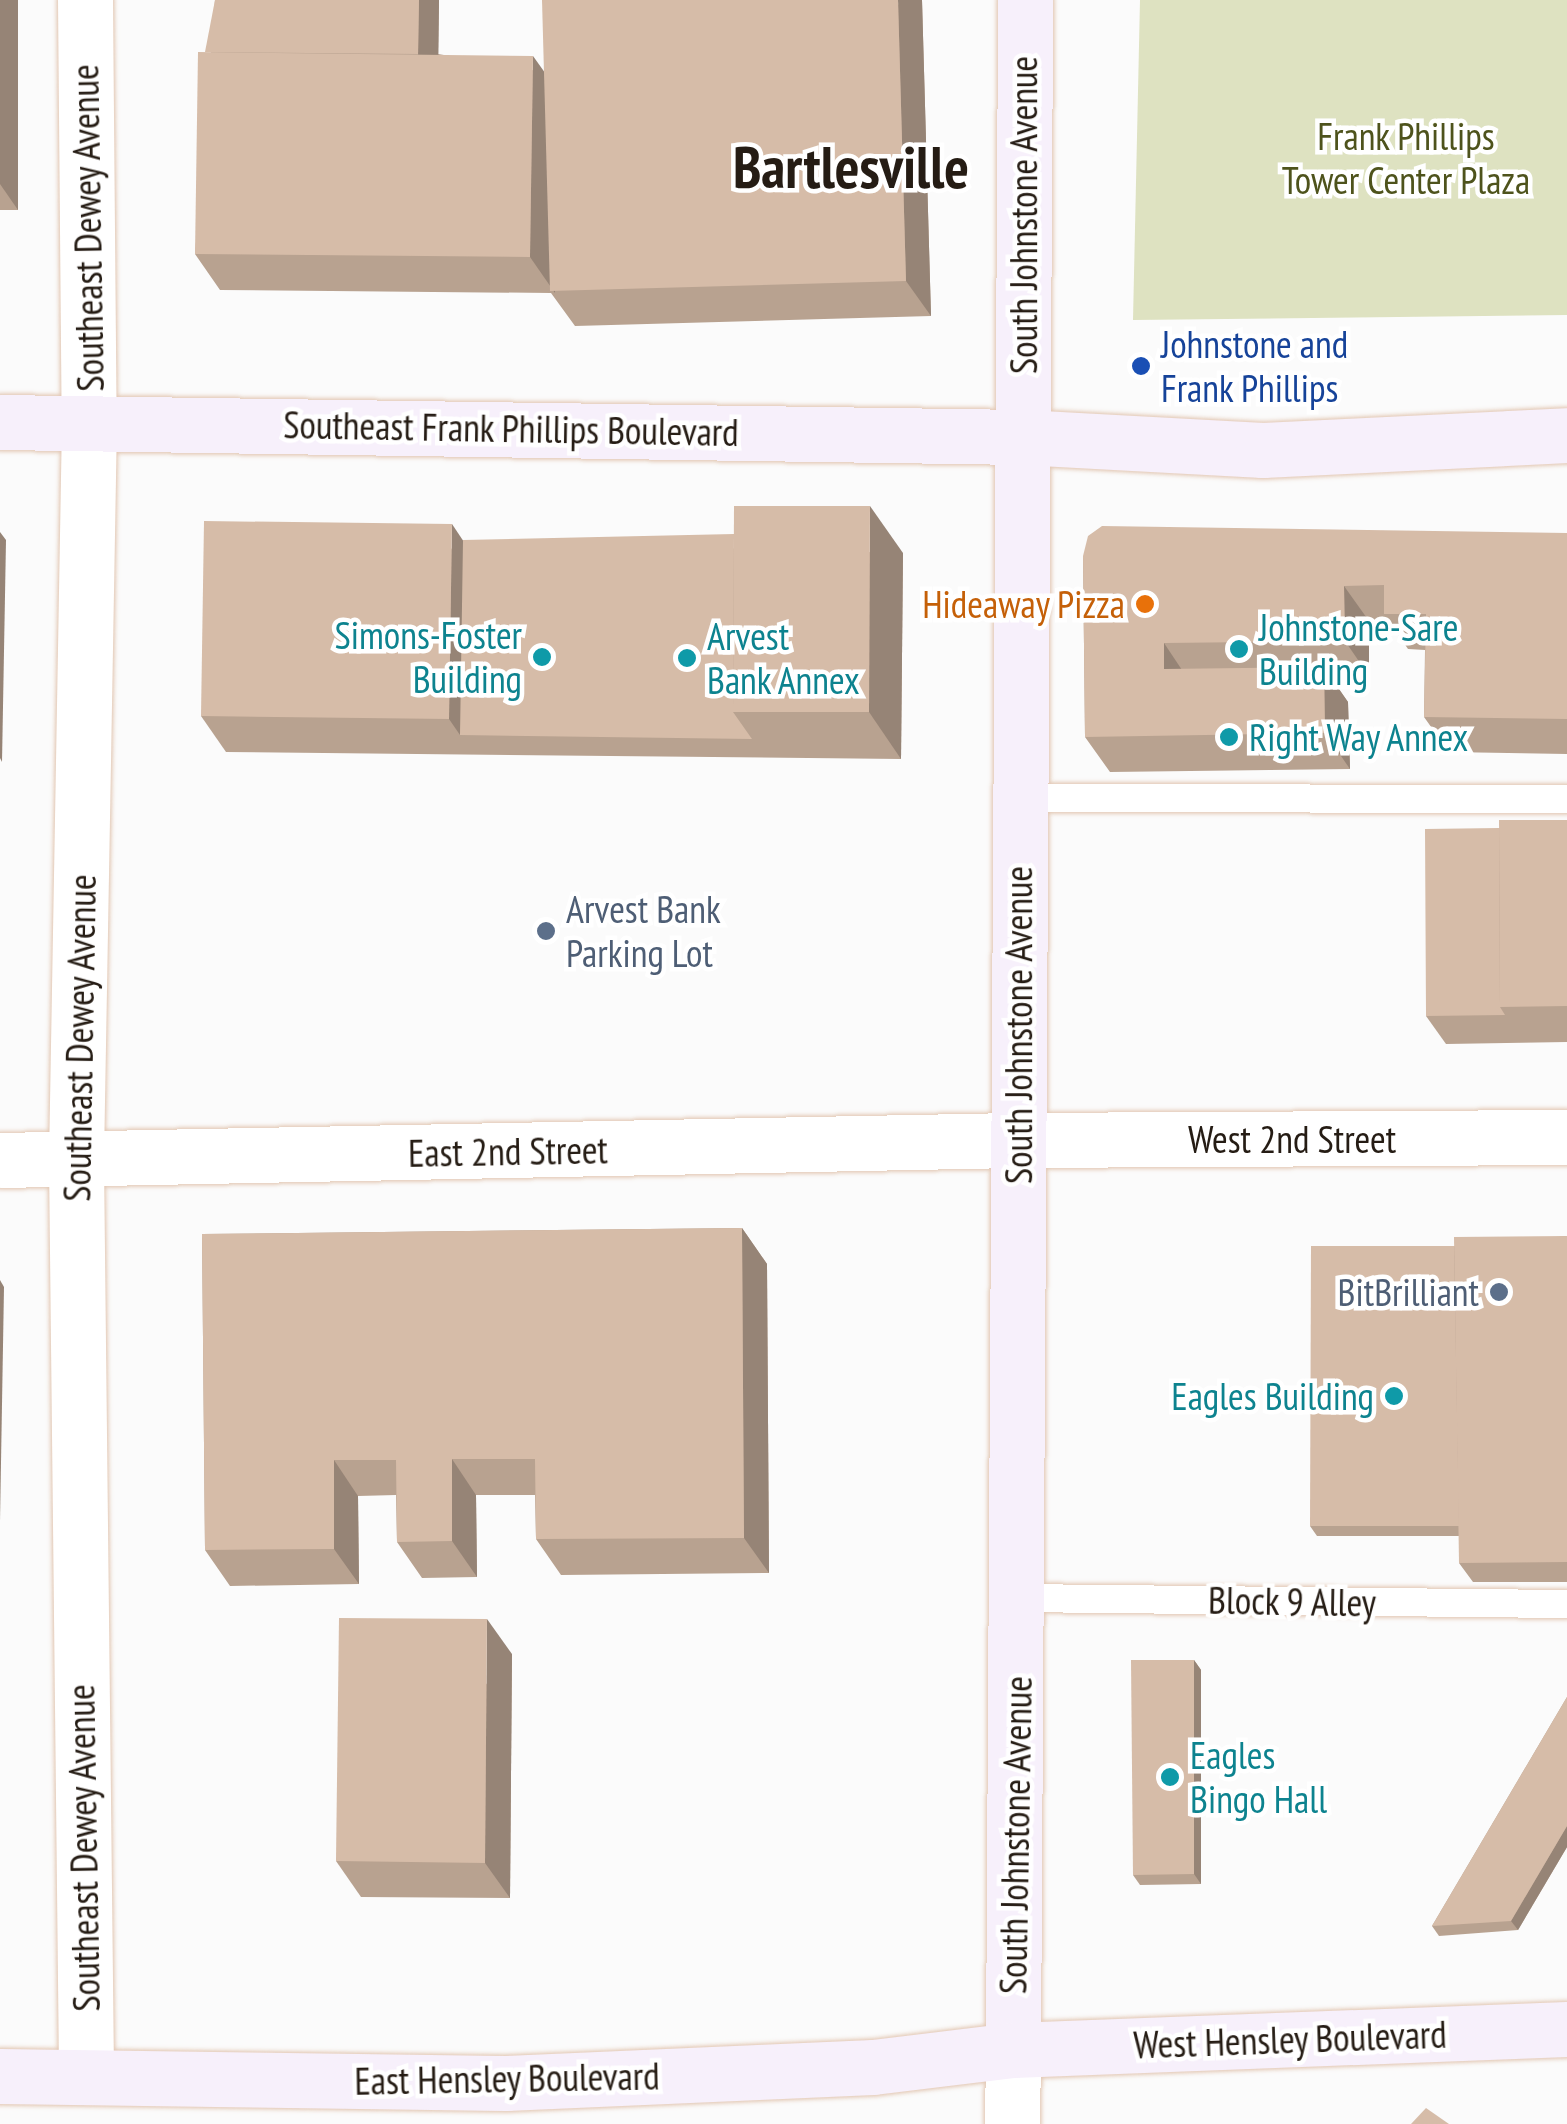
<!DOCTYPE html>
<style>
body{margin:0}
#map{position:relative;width:1567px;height:2124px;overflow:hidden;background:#fbfbfb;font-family:"PT Sans Narrow",sans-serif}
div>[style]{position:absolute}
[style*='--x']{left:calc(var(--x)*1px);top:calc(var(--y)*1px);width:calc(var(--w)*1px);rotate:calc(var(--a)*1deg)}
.green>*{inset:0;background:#dee2c1}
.roads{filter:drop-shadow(0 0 2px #e2c7b3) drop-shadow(0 0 2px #e2c7b3)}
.lane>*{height:28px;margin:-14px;padding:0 14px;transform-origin:14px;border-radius:14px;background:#fff}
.street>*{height:55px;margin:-27.5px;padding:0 27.5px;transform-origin:27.5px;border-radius:27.5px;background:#fff}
.secondary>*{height:55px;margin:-27.5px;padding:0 27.5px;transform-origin:27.5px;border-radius:27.5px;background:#f7f0fb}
.wall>*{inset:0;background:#b8a290}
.shaded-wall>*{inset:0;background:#968476}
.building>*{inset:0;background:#d6bca8}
.dots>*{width:28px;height:28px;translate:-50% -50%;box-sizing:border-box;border:5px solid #fff;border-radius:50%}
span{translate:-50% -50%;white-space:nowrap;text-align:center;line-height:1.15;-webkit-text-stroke:9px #fff;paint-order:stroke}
.park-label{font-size:38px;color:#4e531c}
.street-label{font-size:38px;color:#251c14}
.transit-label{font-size:38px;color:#164399}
.left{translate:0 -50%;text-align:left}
.food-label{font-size:38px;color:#c56008}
.right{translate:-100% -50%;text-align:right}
.culture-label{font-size:38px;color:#0d838f}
.service-label{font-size:38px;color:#4e5e75}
.town-label{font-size:58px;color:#251c14;font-weight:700}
</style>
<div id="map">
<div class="green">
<div style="clip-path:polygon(1140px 0,1567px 0,1567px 315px,1133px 320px)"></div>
</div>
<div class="roads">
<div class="lane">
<div style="--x:1019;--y:798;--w:548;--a:0.1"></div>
<div style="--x:1017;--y:1598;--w:550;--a:0.63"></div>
</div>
<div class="street">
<div style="--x:85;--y:0;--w:421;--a:89.5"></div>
<div style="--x:89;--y:421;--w:740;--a:91.01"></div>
<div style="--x:76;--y:1161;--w:916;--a:89.37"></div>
<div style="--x:0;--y:1160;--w:1017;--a:-1.13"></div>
<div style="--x:1017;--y:1140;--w:550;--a:-0.31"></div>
<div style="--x:1012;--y:2124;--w:74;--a:-89.2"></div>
</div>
<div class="secondary">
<div style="--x:0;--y:422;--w:1022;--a:0.84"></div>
<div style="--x:1022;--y:437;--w:241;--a:3.1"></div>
<div style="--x:1263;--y:450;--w:304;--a:-2.8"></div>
<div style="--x:1013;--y:2050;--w:2050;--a:-89.66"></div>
<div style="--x:0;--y:2076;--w:506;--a:0.79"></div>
<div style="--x:506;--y:2083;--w:367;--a:-2.5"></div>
<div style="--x:873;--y:2067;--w:141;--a:-6.9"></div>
<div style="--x:1013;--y:2050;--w:554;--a:-2.17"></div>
</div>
</div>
<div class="wall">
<div style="clip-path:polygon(0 0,18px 0,18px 210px,0 210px)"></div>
<div style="clip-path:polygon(215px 0,439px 0,438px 54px,544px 72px,922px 0,931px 316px,575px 326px,551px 293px,220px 290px,195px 254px)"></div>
<div style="clip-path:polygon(1567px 533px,1567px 754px,1449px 752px,1424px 717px,1425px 650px,1408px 649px,1389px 621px,1369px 621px,1369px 676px,1330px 677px,1348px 702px,1350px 769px,1110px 772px,1085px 737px,1083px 556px)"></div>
<div style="clip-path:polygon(463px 541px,903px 553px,901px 759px,226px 752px,201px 716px)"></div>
<div style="clip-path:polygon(1567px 820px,1567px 1042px,1446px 1044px,1426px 1016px,1499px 828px)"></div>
<div style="clip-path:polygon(742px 1228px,767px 1264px,769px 1573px,561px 1575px,536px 1539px,535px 1495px,476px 1495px,477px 1577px,422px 1578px,397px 1542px,396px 1495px,358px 1496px,359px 1584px,230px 1586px,205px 1550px,202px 1234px)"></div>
<div style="clip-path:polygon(1567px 1236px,1567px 1582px,1473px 1582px,1459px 1563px,1459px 1536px,1317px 1536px,1310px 1526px,1454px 1246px)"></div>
<div style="clip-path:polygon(512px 1654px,510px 1898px,361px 1897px,336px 1861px)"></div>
<div style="clip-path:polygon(1194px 1660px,1201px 1670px,1201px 1884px,1140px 1885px,1133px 1875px)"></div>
<div style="clip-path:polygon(1567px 1697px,1567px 1847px,1518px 1930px,1439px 1936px,1432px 1926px)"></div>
</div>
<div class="shaded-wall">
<div style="clip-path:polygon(0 0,18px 0,18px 210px,0 184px)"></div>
<div style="clip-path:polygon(419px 0,439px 0,438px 90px,418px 62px)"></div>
<div style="clip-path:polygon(898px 0,922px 0,931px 316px,906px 281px)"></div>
<div style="clip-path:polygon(533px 56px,558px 91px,555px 293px,530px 257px)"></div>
<div style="clip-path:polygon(870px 506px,903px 553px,901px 759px,869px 712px)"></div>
<div style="clip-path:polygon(452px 524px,476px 560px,460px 735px,449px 719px)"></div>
<div style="clip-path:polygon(0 532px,6px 540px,2px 762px,0 758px)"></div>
<div style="clip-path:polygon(1344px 586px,1369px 621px,1369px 676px,1345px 641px)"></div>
<div style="clip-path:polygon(1164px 643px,1188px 679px,1164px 669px)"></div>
<div style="clip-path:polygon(1324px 667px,1348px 702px,1350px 769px,1325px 733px)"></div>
<div style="clip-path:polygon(742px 1228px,767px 1264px,769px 1573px,744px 1538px)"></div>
<div style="clip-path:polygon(0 1280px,4px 1287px,0 1521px)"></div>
<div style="clip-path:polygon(452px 1459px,476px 1495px,477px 1577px,452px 1541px)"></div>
<div style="clip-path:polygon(334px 1460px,358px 1496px,359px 1584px,334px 1549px)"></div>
<div style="clip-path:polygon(487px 1619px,512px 1654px,510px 1898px,485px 1863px)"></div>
<div style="clip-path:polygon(1194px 1660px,1201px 1670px,1201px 1884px,1194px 1874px)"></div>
<div style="clip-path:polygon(1567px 1826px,1567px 1847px,1518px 1930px,1511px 1921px)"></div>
</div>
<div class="building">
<div style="clip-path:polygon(215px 0,419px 0,418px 54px,205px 52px)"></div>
<div style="clip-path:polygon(542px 0,898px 0,906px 281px,550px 291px)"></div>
<div style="clip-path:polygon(198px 52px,533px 56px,530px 257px,195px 254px)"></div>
<div style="clip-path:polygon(734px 506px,870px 506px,869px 712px,733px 712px)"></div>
<div style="clip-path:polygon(204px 521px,452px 524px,449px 719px,201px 716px)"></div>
<div style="clip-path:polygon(1102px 526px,1567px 533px,1567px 719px,1424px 717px,1426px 614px,1384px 614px,1384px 585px,1344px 586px,1345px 641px,1164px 643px,1164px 669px,1324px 667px,1325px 733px,1085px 737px,1083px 556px,1088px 536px)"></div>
<div style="clip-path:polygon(734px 534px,733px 712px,752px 739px,460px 735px,463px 540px)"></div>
<div style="clip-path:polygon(1499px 820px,1567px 820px,1567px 1006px,1500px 1007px)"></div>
<div style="clip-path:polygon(1499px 828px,1500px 1007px,1505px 1015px,1426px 1016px,1425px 829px)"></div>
<div style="clip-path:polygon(742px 1228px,744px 1538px,536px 1539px,535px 1459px,452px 1459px,452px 1541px,397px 1542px,396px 1460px,334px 1460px,334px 1549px,205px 1550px,202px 1234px)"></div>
<div style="clip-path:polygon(1567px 1236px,1567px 1562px,1459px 1563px,1454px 1237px)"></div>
<div style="clip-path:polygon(1311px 1246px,1454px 1246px,1459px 1526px,1310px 1526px)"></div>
<div style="clip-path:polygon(339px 1618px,487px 1619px,485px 1863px,336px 1861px)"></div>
<div style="clip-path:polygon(1131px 1660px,1194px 1660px,1194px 1874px,1133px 1875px)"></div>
<div style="clip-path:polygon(1567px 1697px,1567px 1826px,1511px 1921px,1432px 1926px)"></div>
<div style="clip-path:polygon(1426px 2108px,1449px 2124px,1411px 2124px)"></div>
</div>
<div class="dots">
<div style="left:1141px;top:366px;background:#1a4fb4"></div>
<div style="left:1145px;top:604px;background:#e8710a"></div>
<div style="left:1239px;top:649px;background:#0f9aa8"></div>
<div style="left:542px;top:657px;background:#0f9aa8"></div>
<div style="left:687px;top:658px;background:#0f9aa8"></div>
<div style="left:1229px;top:737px;background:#0f9aa8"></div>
<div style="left:546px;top:931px;background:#5c6f8a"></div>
<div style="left:1499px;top:1292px;background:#5c6f8a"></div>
<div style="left:1394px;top:1396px;background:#0f9aa8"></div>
<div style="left:1170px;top:1777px;background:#0f9aa8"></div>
</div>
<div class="park-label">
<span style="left:1406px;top:158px">Frank Phillips<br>Tower Center Plaza</span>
</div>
<div class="street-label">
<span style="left:1023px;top:215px;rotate:-90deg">South Johnstone Avenue</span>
<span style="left:87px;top:228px;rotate:-91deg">Southeast Dewey Avenue</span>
<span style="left:511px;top:428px;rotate:1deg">Southeast Frank Phillips Boulevard</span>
<span style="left:1018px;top:1025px;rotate:-90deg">South Johnstone Avenue</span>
<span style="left:79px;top:1038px;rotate:-89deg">Southeast Dewey Avenue</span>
<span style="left:1292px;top:1139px">West 2nd Street</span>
<span style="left:508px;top:1151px;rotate:-1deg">East 2nd Street</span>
<span style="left:1292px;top:1601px;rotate:1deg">Block 9 Alley</span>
<span style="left:1015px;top:1835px;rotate:-89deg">South Johnstone Avenue</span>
<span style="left:83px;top:1848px;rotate:-91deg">Southeast Dewey Avenue</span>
<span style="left:1290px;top:2039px;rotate:-2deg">West Hensley Boulevard</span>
<span style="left:507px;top:2078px;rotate:-1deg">East Hensley Boulevard</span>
</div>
<div class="transit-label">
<span class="left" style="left:1161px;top:366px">Johnstone and<br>Frank Phillips</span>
</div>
<div class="food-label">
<span class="right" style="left:1125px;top:604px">Hideaway Pizza</span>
</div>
<div class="culture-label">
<span class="left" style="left:1259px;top:649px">Johnstone-Sare<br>Building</span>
<span class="right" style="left:522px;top:657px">Simons-Foster<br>Building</span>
<span class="left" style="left:707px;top:658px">Arvest<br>Bank Annex</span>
<span class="left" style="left:1249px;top:737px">Right Way Annex</span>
<span class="right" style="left:1374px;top:1396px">Eagles Building</span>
<span class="left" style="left:1190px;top:1777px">Eagles<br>Bingo Hall</span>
</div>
<div class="service-label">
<span class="left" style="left:566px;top:931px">Arvest Bank<br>Parking Lot</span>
<span class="right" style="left:1479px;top:1292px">BitBrilliant</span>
</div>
<div class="town-label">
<span style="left:851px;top:167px">Bartlesville</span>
</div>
</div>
